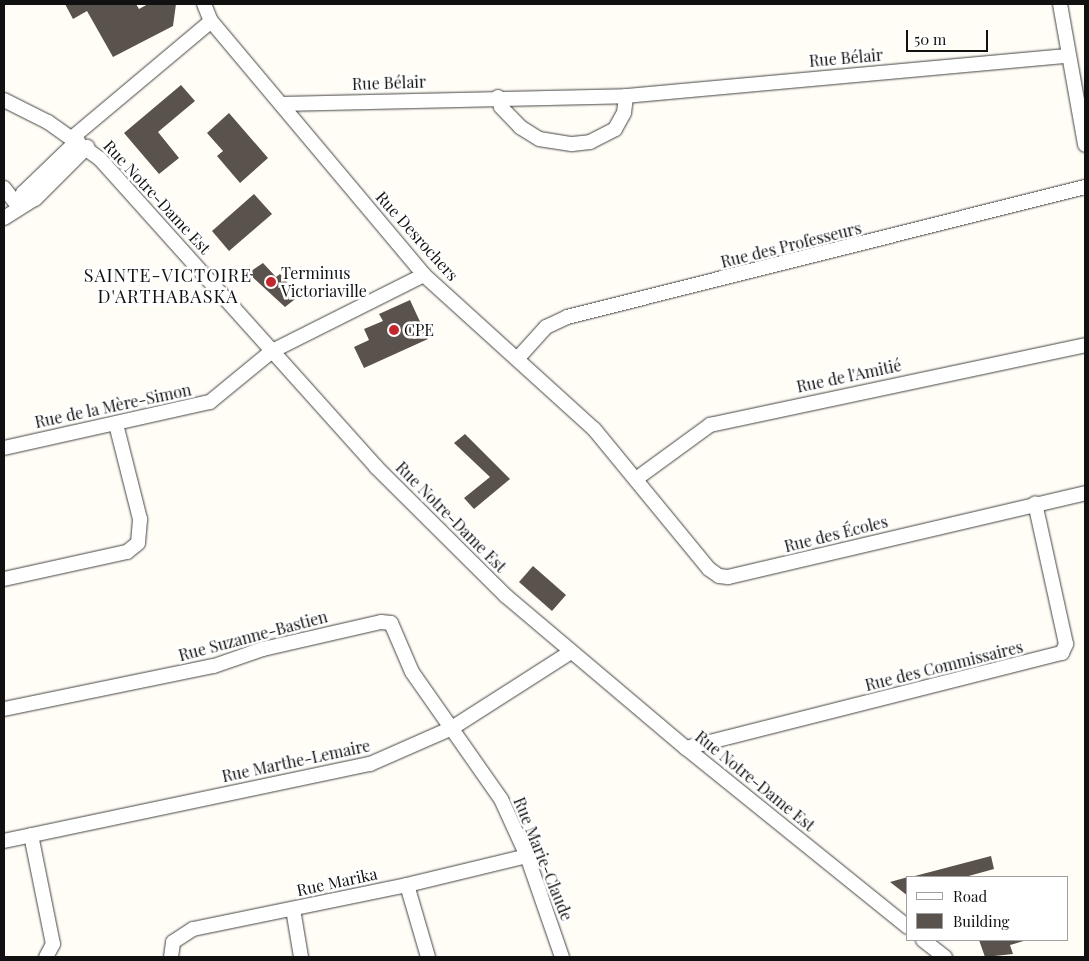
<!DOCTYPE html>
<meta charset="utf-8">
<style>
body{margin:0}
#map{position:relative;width:1089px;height:961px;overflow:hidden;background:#fffdf5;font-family:"Playfair Display",serif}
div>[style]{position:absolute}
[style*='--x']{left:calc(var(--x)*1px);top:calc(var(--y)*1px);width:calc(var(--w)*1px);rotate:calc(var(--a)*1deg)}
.building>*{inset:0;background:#5a524d}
.roads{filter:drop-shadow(0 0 1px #444) drop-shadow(0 0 1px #444)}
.minor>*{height:14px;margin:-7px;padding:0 7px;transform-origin:7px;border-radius:7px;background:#fff}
.dots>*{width:14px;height:14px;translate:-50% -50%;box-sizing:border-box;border:2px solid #fff;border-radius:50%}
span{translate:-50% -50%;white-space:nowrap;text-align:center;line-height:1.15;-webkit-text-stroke:5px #fff;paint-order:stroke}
.street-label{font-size:16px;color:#111}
.poi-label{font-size:16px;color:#111}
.left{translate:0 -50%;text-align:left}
.neighbourhood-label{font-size:18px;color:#111;letter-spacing:1px}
.frame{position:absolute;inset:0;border:5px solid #111;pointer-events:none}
.legend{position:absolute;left:906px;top:876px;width:162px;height:65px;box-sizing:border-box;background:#fff;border:1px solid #a0a0a0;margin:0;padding:6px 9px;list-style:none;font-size:15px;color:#111}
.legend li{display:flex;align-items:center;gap:10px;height:25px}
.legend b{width:25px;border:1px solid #a0a0a0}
.scale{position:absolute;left:906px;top:30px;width:82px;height:22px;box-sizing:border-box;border:2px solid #111;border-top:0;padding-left:6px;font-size:15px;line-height:18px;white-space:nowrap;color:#111;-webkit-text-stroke:4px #fff;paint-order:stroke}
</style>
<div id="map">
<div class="building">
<div style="clip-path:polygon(65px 4px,136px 4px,139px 9px,148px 4px,176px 4px,173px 26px,113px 57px,87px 11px,73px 19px)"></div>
<div style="clip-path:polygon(181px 85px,195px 101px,158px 132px,179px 158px,159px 174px,124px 133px)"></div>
<div style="clip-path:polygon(229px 113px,268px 158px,240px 183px,217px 156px,223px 151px,207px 133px)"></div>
<div style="clip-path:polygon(254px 194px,272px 214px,229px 251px,212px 231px)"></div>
<div style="clip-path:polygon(263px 263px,276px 277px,280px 274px,299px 296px,285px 307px,248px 273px)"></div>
<div style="clip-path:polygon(410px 300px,428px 339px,364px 368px,354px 347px,369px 340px,364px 329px,383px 321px,379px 314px)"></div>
<div style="clip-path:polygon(465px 434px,510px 479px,474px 509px,464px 498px,490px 477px,454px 443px)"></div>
<div style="clip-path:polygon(533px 566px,566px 595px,552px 611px,519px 582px)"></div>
<div style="clip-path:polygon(991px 856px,994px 869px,965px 877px,911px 877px)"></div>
<div style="clip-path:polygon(908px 877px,908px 896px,890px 882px)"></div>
<div style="clip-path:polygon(979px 940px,1027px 940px,1010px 945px,1013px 954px,985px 957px)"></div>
</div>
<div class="roads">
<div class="minor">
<div style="--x:204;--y:4;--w:18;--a:68"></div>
<div style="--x:211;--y:21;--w:331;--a:50"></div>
<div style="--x:424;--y:275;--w:229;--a:42.2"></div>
<div style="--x:594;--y:429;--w:181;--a:50.6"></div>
<div style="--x:709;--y:569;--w:12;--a:35"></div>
<div style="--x:719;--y:576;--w:9;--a:6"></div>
<div style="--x:728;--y:577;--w:367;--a:-13.2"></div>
<div style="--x:1060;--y:4;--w:143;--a:79.9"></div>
<div style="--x:498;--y:97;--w:10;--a:73"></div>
<div style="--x:501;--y:107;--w:28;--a:46"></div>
<div style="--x:520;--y:127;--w:22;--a:32"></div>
<div style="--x:539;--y:139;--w:33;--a:9"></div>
<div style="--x:572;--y:144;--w:18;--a:-6"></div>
<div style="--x:590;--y:142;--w:28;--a:-27"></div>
<div style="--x:615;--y:129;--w:18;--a:-61"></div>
<div style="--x:624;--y:113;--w:17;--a:-83"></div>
<div style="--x:4;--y:100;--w:49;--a:26.6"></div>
<div style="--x:48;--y:122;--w:64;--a:35.4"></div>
<div style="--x:100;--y:159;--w:414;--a:48.1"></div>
<div style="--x:376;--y:467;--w:183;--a:44.8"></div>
<div style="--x:506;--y:596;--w:236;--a:40.2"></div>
<div style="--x:686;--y:748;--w:285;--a:38.9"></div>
<div style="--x:281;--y:104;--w:345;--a:-1.3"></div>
<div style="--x:626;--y:96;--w:444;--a:-5.2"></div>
<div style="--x:73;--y:137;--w:180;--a:-40"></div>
<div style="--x:4;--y:188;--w:24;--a:52"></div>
<div style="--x:19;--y:207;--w:15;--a:-74"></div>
<div style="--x:23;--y:193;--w:76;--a:-43.9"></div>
<div style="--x:4;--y:218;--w:36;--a:-32"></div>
<div style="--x:35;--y:199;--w:74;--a:-45"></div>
<div style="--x:518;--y:358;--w:42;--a:-47.9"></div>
<div style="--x:546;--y:327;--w:23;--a:-25"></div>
<div style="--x:567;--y:317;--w:534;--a:-14.09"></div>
<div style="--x:4;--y:448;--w:211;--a:-12.6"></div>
<div style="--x:210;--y:402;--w:80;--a:-39.4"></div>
<div style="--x:272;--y:351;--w:170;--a:-26.6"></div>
<div style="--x:636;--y:479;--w:92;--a:-36.1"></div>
<div style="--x:710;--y:425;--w:383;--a:-12"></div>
<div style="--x:4;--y:579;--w:126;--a:-12.4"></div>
<div style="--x:127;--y:552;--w:14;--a:-39"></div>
<div style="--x:138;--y:543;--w:24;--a:-85"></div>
<div style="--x:140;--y:519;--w:98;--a:-104.2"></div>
<div style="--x:4;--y:709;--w:214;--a:-11.6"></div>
<div style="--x:214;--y:666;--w:52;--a:-19.1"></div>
<div style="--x:263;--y:649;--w:121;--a:-12.9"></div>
<div style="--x:381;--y:622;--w:10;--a:6"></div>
<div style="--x:391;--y:623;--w:53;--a:66.8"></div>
<div style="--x:412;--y:672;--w:155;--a:55"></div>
<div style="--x:501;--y:799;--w:63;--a:65.5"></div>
<div style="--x:527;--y:856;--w:107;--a:70.9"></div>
<div style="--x:686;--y:748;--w:388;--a:-14.2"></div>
<div style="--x:1062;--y:653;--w:10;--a:-66"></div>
<div style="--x:1066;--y:644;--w:144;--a:-102.4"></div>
<div style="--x:31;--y:835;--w:111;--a:78.6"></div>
<div style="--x:53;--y:944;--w:15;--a:118"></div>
<div style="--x:4;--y:841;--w:374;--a:-11.9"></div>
<div style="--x:370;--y:764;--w:90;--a:-23.7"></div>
<div style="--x:452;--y:728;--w:141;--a:-32.6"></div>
<div style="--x:407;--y:885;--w:75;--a:73.7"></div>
<div style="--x:293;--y:909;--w:49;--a:80.5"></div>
<div style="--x:923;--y:940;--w:28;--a:38"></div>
<div style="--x:171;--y:957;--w:15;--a:-82"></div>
<div style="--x:173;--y:942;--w:24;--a:-33"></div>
<div style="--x:193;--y:929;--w:218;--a:-11.6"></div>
<div style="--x:407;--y:885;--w:123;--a:-13.6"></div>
</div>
</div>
<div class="dots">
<div style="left:271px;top:282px;background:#c4262e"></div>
<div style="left:394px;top:330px;background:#c4262e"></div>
</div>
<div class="street-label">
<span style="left:846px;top:58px;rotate:-5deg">Rue Bélair</span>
<span style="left:389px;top:83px;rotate:-2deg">Rue Bélair</span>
<span style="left:157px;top:197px;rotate:47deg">Rue Notre-Dame Est</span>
<span style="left:417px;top:236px;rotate:48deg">Rue Desrochers</span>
<span style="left:791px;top:245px;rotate:-14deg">Rue des Professeurs</span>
<span style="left:849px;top:376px;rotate:-12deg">Rue de l'Amitié</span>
<span style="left:113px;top:406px;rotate:-12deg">Rue de la Mère-Simon</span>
<span style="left:451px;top:517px;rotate:45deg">Rue Notre-Dame Est</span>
<span style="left:836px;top:534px;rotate:-14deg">Rue des Écoles</span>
<span style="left:253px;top:636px;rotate:-15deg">Rue Suzanne-Bastien</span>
<span style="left:944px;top:666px;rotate:-14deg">Rue des Commissaires</span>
<span style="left:296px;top:761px;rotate:-12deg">Rue Marthe-Lemaire</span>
<span style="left:755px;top:781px;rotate:39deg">Rue Notre-Dame Est</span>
<span style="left:543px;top:859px;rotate:68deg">Rue Marie-Claude</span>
<span style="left:337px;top:882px;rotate:-12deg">Rue Marika</span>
</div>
<div class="poi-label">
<span class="left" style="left:281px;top:282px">Terminus<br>Victoriaville</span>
<span class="left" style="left:404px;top:330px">CPE</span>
</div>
<div class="neighbourhood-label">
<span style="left:168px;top:286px">SAINTE-VICTOIRE<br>D'ARTHABASKA</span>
</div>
<div class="frame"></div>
<ul class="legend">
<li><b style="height:6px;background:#fff"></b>Road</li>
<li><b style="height:14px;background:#5a524d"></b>Building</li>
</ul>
<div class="scale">50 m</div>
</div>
